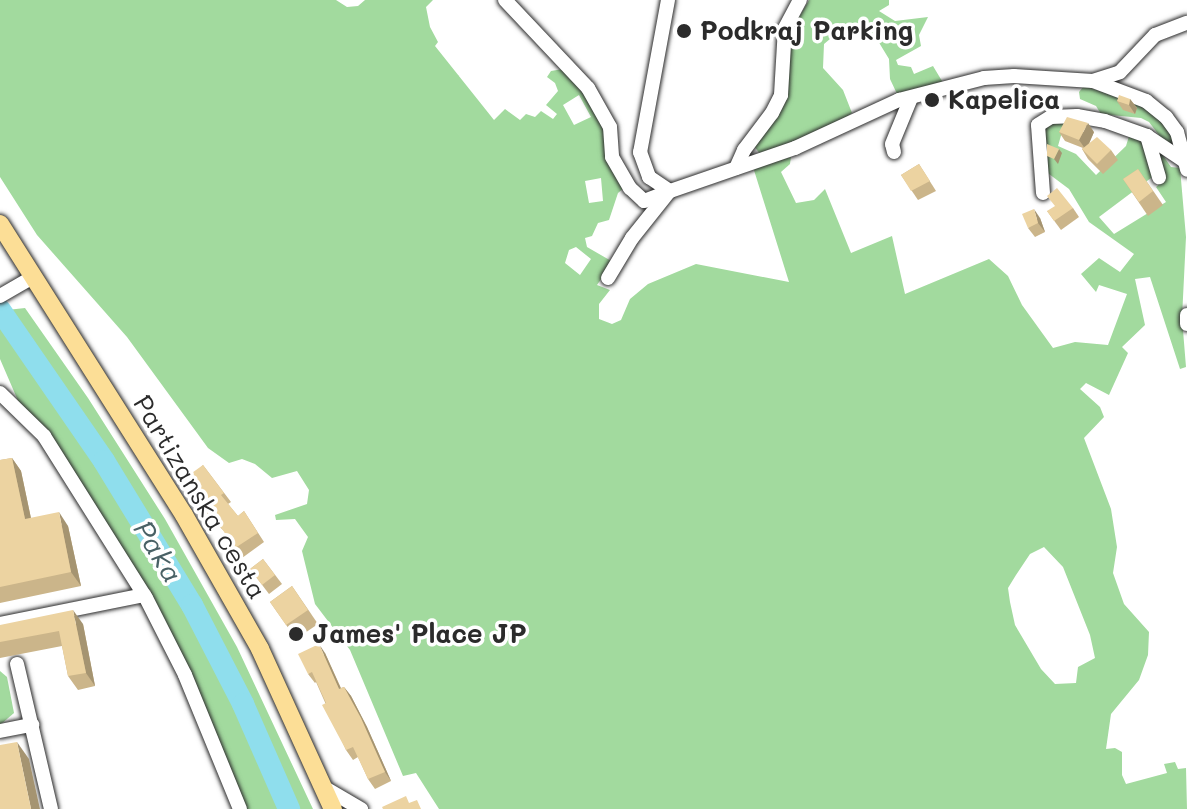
<!DOCTYPE html>
<style>
body{margin:0}
#map{position:relative;width:1187px;height:809px;overflow:hidden;background:#fff;font-family:Mali,sans-serif}
div>[style]{position:absolute}
[style*='--x']{left:calc(var(--x)*1px);top:calc(var(--y)*1px);width:calc(var(--w)*1px);rotate:calc(var(--a)*1deg)}
.green>*{inset:0;background:#a2da9e}
.river>*{height:22px;margin:-11px;padding:0 11px;transform-origin:11px;border-radius:11px;background:#8fdeed}
.roads{filter:drop-shadow(0 0 2px #2b2b2b) drop-shadow(0 0 2px #2b2b2b)}
.minor>*{height:14px;margin:-7px;padding:0 7px;transform-origin:7px;border-radius:7px;background:#fff}
.major>*{height:18px;margin:-9px;padding:0 9px;transform-origin:9px;border-radius:9px;background:#fcde96}
.wall>*{inset:0;background:#cbb58a}
.shaded-wall>*{inset:0;background:#a59471}
.building>*{inset:0;background:#ecd3a1}
.dots>*{width:22px;height:22px;translate:-50% -50%;box-sizing:border-box;border:4px solid #fff;border-radius:50%}
span{translate:-50% -50%;white-space:nowrap;text-align:center;line-height:1.15;-webkit-text-stroke:7px #fff;paint-order:stroke}
.poi-label{font-size:26px;color:#2b2b2b;font-weight:700}
.left{translate:0 -50%;text-align:left}
.street-label{font-size:26px;color:#2b2b2b}
.water-label{font-size:28px;color:#496165;font-style:italic}
</style>
<div id="map">
<div class="green">
<div style="clip-path:polygon(evenodd,0 0,336px 0,347px 7px,358px 6px,365px 0,433px 0,426px 7px,430px 27px,438px 42px,435px 46px,494px 120px,505px 109px,520px 120px,526px 114px,535px 117px,541px 111px,553px 119px,557px 114px,546px 105px,558px 91px,555px 83px,547px 77px,551px 71px,563px 69px,595px 108px,625px 187px,618px 193px,609px 220px,598px 223px,592px 236px,585px 238px,587px 247px,613px 262px,597px 285px,610px 290px,599px 304px,599px 319px,612px 324px,621px 320px,630px 299px,648px 284px,696px 264px,789px 282px,753px 167px,791px 157px,790px 164px,781px 172px,796px 203px,814px 200px,825px 189px,851px 253px,892px 236px,905px 294px,989px 259px,1008px 276px,1022px 305px,1053px 348px,1075px 342px,1108px 345px,1127px 294px,1099px 285px,1096px 292px,1081px 274px,1099px 258px,1120px 272px,1134px 254px,1089px 222px,1069px 189px,1041px 168px,1044px 128px,1066px 118px,1058px 146px,1076px 154px,1096px 175px,1126px 146px,1130px 133px,1143px 138px,1155px 175px,1099px 217px,1114px 234px,1166px 202px,1156px 187px,1162px 182px,1157px 147px,1171px 167px,1180px 168px,1186px 237px,1182px 318px,1186px 367px,1180px 369px,1150px 277px,1135px 279px,1145px 325px,1122px 347px,1128px 353px,1109px 395px,1086px 383px,1080px 389px,1100px 407px,1104px 417px,1084px 438px,1111px 509px,1117px 547px,1113px 573px,1124px 604px,1149px 632px,1148px 655px,1139px 680px,1111px 714px,1106px 749px,1115px 748px,1122px 752px,1122px 775px,1126px 784px,1167px 773px,1164px 764px,1175px 762px,1178px 769px,1186px 768px,1187px 809px,439px 809px,416px 773px,403px 776px,350px 650px,315px 604px,302px 551px,308px 537px,295px 519px,276px 520px,275px 515px,307px 504px,309px 490px,297px 471px,272px 478px,255px 464px,242px 459px,229px 463px,208px 448px,127px 337px,37px 235px,0 177px,0 0,579px 95px,591px 117px,574px 125px,563px 105px,579px 95px,0 0,601px 178px,603px 201px,589px 203px,585px 181px,601px 178px,0 0,576px 247px,591px 259px,580px 275px,565px 263px,569px 250px,576px 247px,0 0,1044px 547px,1063px 567px,1090px 635px,1095px 658px,1078px 667px,1076px 683px,1055px 684px,1041px 669px,1015px 625px,1010px 602px,1008px 588px,1016px 575px,1030px 554px,1044px 547px)"></div>
<div style="clip-path:polygon(809px 0,889px 0,889px 5px,879px 11px,895px 21px,928px 17px,919px 35px,921px 46px,896px 60px,898px 65px,911px 67px,914px 74px,933px 66px,945px 86px,898px 96px,890px 79px,889px 59px,875px 36px,854px 33px,830px 39px,824px 44px,823px 68px,843px 90px,852px 113px,823px 134px,761px 155px,753px 145px,772px 121px,786px 40px)"></div>
<div style="clip-path:polygon(1084px 86px,1148px 107px,1181px 145px,1168px 147px,1149px 122px,1141px 118px,1101px 114px,1096px 106px,1080px 99px,1079px 92px)"></div>
<div style="clip-path:polygon(25px 308px,88px 398px,165px 519px,237px 647px,313px 809px,294px 809px,233px 673px,191px 594px,52px 371px,7px 310px)"></div>
<div style="clip-path:polygon(0 316px,86px 441px,165px 567px,241px 711px,285px 809px,246px 809px,196px 687px,19px 403px,0 359px)"></div>
<div style="clip-path:polygon(0 671px,7px 677px,14px 713px,0 725px)"></div>
</div>
<div class="river">
<div style="--x:0;--y:310;--w:183;--a:55.4"></div>
<div style="--x:104;--y:461;--w:169;--a:58.6"></div>
<div style="--x:192;--y:605;--w:111;--a:62.7"></div>
<div style="--x:243;--y:704;--w:115;--a:66.3"></div>
</div>
<div class="roads">
<div class="minor">
<div style="--x:505;--y:0;--w:121;--a:46.7"></div>
<div style="--x:588;--y:88;--w:45;--a:60.6"></div>
<div style="--x:610;--y:127;--w:30;--a:86"></div>
<div style="--x:612;--y:157;--w:36;--a:60"></div>
<div style="--x:630;--y:188;--w:19;--a:43"></div>
<div style="--x:644;--y:201;--w:28;--a:-21"></div>
<div style="--x:668;--y:0;--w:155;--a:100.4"></div>
<div style="--x:640;--y:152;--w:27;--a:70"></div>
<div style="--x:649;--y:177;--w:25;--a:34"></div>
<div style="--x:670;--y:191;--w:132;--a:-19"></div>
<div style="--x:795;--y:148;--w:115;--a:-24.8"></div>
<div style="--x:899;--y:100;--w:88;--a:-14.5"></div>
<div style="--x:984;--y:78;--w:30;--a:-4"></div>
<div style="--x:1014;--y:76;--w:79;--a:3.6"></div>
<div style="--x:1093;--y:81;--w:57;--a:20.7"></div>
<div style="--x:1146;--y:101;--w:26;--a:39"></div>
<div style="--x:1166;--y:117;--w:19;--a:54"></div>
<div style="--x:1177;--y:132;--w:39;--a:75"></div>
<div style="--x:1093;--y:81;--w:28;--a:-18"></div>
<div style="--x:1120;--y:72;--w:51;--a:-46.6"></div>
<div style="--x:1155;--y:35;--w:34;--a:-21"></div>
<div style="--x:1147;--y:136;--w:43;--a:73.7"></div>
<div style="--x:894;--y:152;--w:8;--a:-104"></div>
<div style="--x:892;--y:144;--w:50;--a:-67.6"></div>
<div style="--x:736;--y:168;--w:20;--a:-66"></div>
<div style="--x:744;--y:150;--w:46;--a:-52.9"></div>
<div style="--x:772;--y:113;--w:20;--a:-63"></div>
<div style="--x:781;--y:95;--w:67;--a:-86.6"></div>
<div style="--x:785;--y:28;--w:32;--a:-62"></div>
<div style="--x:1043;--y:193;--w:68;--a:-94.2"></div>
<div style="--x:1038;--y:125;--w:15;--a:-32"></div>
<div style="--x:1051;--y:117;--w:26;--a:-2"></div>
<div style="--x:1077;--y:116;--w:28;--a:10"></div>
<div style="--x:1105;--y:121;--w:45;--a:19.7"></div>
<div style="--x:1147;--y:136;--w:47;--a:33.7"></div>
<div style="--x:608;--y:278;--w:47;--a:-59"></div>
<div style="--x:632;--y:238;--w:58;--a:-51.3"></div>
<div style="--x:0;--y:296;--w:39;--a:-30"></div>
<div style="--x:1187;--y:315;--w:9;--a:90"></div>
<div style="--x:0;--y:393;--w:62;--a:44.3"></div>
<div style="--x:44;--y:436;--w:191;--a:57.8"></div>
<div style="--x:146;--y:598;--w:86;--a:63.1"></div>
<div style="--x:185;--y:675;--w:145;--a:67.7"></div>
<div style="--x:0;--y:624;--w:147;--a:-11.4"></div>
<div style="--x:17;--y:664;--w:149;--a:76.8"></div>
<div style="--x:0;--y:731;--w:33;--a:-11"></div>
<div style="--x:325;--y:788;--w:42;--a:30.3"></div>
</div>
<div class="major">
<div style="--x:0;--y:224;--w:344;--a:57.7"></div>
<div style="--x:184;--y:515;--w:154;--a:60.4"></div>
<div style="--x:260;--y:649;--w:176;--a:65.5"></div>
</div>
</div>
<div class="wall">
<div style="clip-path:polygon(1130px 99px,1137px 108px,1135px 114px,1123px 110px,1117px 101px)"></div>
<div style="clip-path:polygon(1059px 132px,1094px 132px,1089px 144px,1111px 150px,1118px 160px,1103px 174px,1088px 159px,1082px 149px,1083px 148px,1065px 141px)"></div>
<div style="clip-path:polygon(919px 164px,936px 191px,918px 200px,901px 175px)"></div>
<div style="clip-path:polygon(1138px 169px,1163px 205px,1148px 216px,1123px 179px)"></div>
<div style="clip-path:polygon(1073px 208px,1079px 217px,1061px 230px,1047px 211px)"></div>
<div style="clip-path:polygon(1040px 218px,1045px 232px,1035px 237px,1028px 228px)"></div>
<div style="clip-path:polygon(12px 458px,21px 471px,31px 518px,68px 526px,81px 586px,0 603px,0 460px)"></div>
<div style="clip-path:polygon(203px 465px,231px 502px,228px 504px,238px 516px,244px 511px,264px 542px,242px 558px,224px 531px,205px 513px,199px 504px,201px 501px,187px 482px)"></div>
<div style="clip-path:polygon(263px 559px,282px 584px,269px 594px,250px 569px)"></div>
<div style="clip-path:polygon(292px 586px,318px 624px,296px 639px,270px 602px)"></div>
<div style="clip-path:polygon(83px 624px,95px 686px,78px 690px,68px 676px,62px 646px,0 658px,0 625px)"></div>
<div style="clip-path:polygon(325px 653px,341px 688px,344px 687px,351px 696px,367px 727px,391px 781px,375px 789px,368px 779px,358px 757px,353px 760px,346px 750px,316px 682px,315px 683px,308px 674px)"></div>
</div>
<div class="shaded-wall">
<div style="clip-path:polygon(1130px 99px,1137px 108px,1135px 114px,1129px 105px)"></div>
<div style="clip-path:polygon(1088px 123px,1094px 132px,1086px 150px,1079px 140px)"></div>
<div style="clip-path:polygon(1059px 149px,1062px 153px,1058px 164px,1054px 159px)"></div>
<div style="clip-path:polygon(1034px 209px,1040px 218px,1045px 232px,1038px 223px)"></div>
<div style="clip-path:polygon(12px 458px,21px 471px,34px 533px,25px 519px)"></div>
<div style="clip-path:polygon(59px 512px,68px 526px,81px 586px,71px 572px)"></div>
<div style="clip-path:polygon(73px 610px,83px 624px,95px 686px,86px 673px)"></div>
<div style="clip-path:polygon(319px 644px,325px 653px,345px 698px,339px 689px)"></div>
<div style="clip-path:polygon(344px 687px,351px 696px,367px 727px,391px 781px,385px 772px)"></div>
<div style="clip-path:polygon(17px 742px,29px 759px,40px 809px,31px 809px)"></div>
</div>
<div class="building">
<div style="clip-path:polygon(1119px 95px,1130px 99px,1129px 105px,1117px 101px)"></div>
<div style="clip-path:polygon(1067px 117px,1088px 123px,1079px 140px,1059px 132px)"></div>
<div style="clip-path:polygon(1097px 137px,1111px 150px,1097px 164px,1082px 149px)"></div>
<div style="clip-path:polygon(1047px 144px,1059px 149px,1054px 159px,1047px 156px)"></div>
<div style="clip-path:polygon(919px 164px,930px 181px,911px 191px,901px 175px)"></div>
<div style="clip-path:polygon(1138px 169px,1153px 191px,1139px 202px,1123px 179px)"></div>
<div style="clip-path:polygon(1057px 188px,1073px 208px,1054px 221px,1047px 211px,1055px 206px,1047px 196px)"></div>
<div style="clip-path:polygon(1034px 209px,1038px 223px,1028px 228px,1022px 214px)"></div>
<div style="clip-path:polygon(12px 458px,25px 519px,59px 512px,71px 572px,0 587px,0 460px)"></div>
<div style="clip-path:polygon(203px 465px,224px 493px,221px 495px,238px 516px,244px 511px,258px 533px,235px 548px,218px 523px,199px 504px,202px 500px,187px 482px,191px 478px,189px 475px)"></div>
<div style="clip-path:polygon(263px 559px,275px 575px,262px 585px,250px 569px)"></div>
<div style="clip-path:polygon(292px 586px,308px 610px,286px 625px,270px 602px)"></div>
<div style="clip-path:polygon(73px 610px,86px 673px,68px 676px,59px 631px,0 642px,0 625px)"></div>
<div style="clip-path:polygon(319px 644px,339px 689px,344px 687px,361px 718px,385px 772px,368px 779px,353px 747px,346px 750px,322px 705px,326px 703px,312px 672px,308px 674px,298px 654px)"></div>
<div style="clip-path:polygon(17px 742px,31px 809px,0 809px,0 745px)"></div>
<div style="clip-path:polygon(406px 796px,409px 803px,417px 800px,421px 809px,383px 809px,382px 807px)"></div>
</div>
<div class="dots">
<div style="left:684px;top:31px;background:#2b2b2b"></div>
<div style="left:932px;top:100px;background:#2b2b2b"></div>
<div style="left:296px;top:634px;background:#2b2b2b"></div>
</div>
<div class="poi-label">
<span class="left" style="left:700px;top:31px">Podkraj Parking</span>
<span class="left" style="left:948px;top:100px">Kapelica</span>
<span class="left" style="left:312px;top:634px">James' Place JP</span>
</div>
<div class="street-label">
<span style="left:200px;top:497px;rotate:59deg">Partizanska cesta</span>
</div>
<div class="water-label">
<span style="left:159px;top:551px;rotate:59deg">Paka</span>
</div>
</div>
